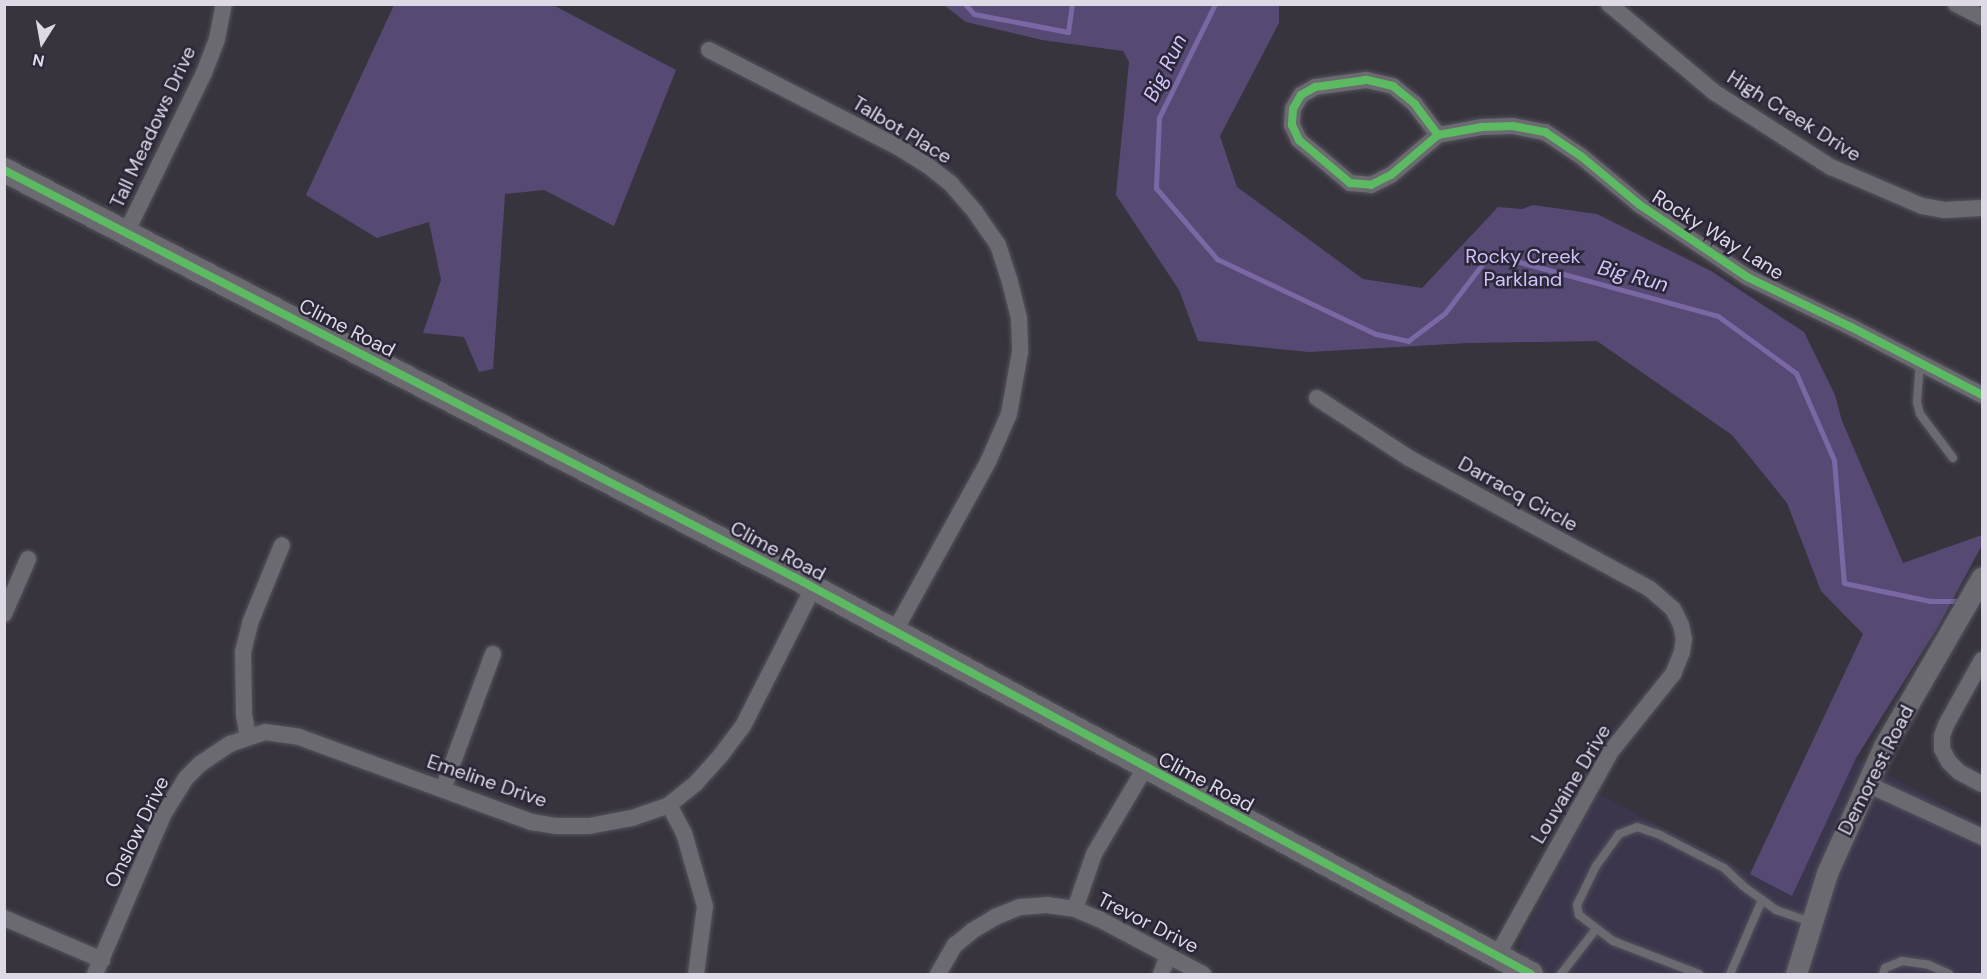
<!DOCTYPE html>
<style>
body{margin:0}
#map{position:relative;width:1987px;height:979px;overflow:hidden;background:#37343e;font-family:"DM Sans",sans-serif}
div>[style]{position:absolute}
[style*='--x']{left:calc(var(--x)*1px);top:calc(var(--y)*1px);width:calc(var(--w)*1px);rotate:calc(var(--a)*1deg)}
.built>*{inset:0;background:#3c364d}
.green>*{inset:0;background:#564a74}
.stream>*{height:5px;margin:-2.5px;padding:0 2.5px;transform-origin:2.5px;border-radius:2.5px;background:#7968a3}
.roads{filter:drop-shadow(0 0 2px #54525b) drop-shadow(0 0 2px #54525b)}
.service>*{height:8px;margin:-4px;padding:0 4px;transform-origin:4px;border-radius:4px;background:#6c6a71}
.minor>*{height:16px;margin:-8px;padding:0 8px;transform-origin:8px;border-radius:8px;background:#6c6a71}
.tertiary>*{height:21px;margin:-10.5px;padding:0 10.5px;transform-origin:10.5px;border-radius:10.5px;background:#6c6a71}
.secondary>*{height:24px;margin:-12px;padding:0 12px;transform-origin:12px;border-radius:12px;background:#6c6a71}
.cycleway>*{height:8px;margin:-4px;padding:0 4px;transform-origin:4px;border-radius:4px;background:#5cba63}
span{translate:-50% -50%;white-space:nowrap;text-align:center;line-height:1.15;-webkit-text-stroke:5px #2b2638;paint-order:stroke}
.street-label{font-size:20px;color:#dddae6}
.park-label{font-size:20px;color:#d0c1f8}
.water-label{font-size:21px;color:#d4c6fd;font-style:italic}
.frame{position:absolute;inset:0;border:6px solid #dddae6;pointer-events:none}
.north{position:absolute;left:12px;top:12px;width:60px;height:60px;-webkit-text-stroke:4px #2b2638;paint-order:stroke;rotate:191deg;font-size:16px;font-weight:700;line-height:24px;text-align:center;color:#dddae6}
.north::after{content:'';display:block;margin:auto;width:21px;height:27px;background:#dddae6;clip-path:polygon(50% 0,100% 100%,50% 72%,0 100%)}
</style>
<div id="map">
<div class="built">
<div style="clip-path:polygon(1856px 758px,1982px 825px,1982px 974px,1515px 974px,1522px 937px,1597px 793px,1792px 896px)"></div>
</div>
<div class="green">
<div style="clip-path:polygon(394px 5px,553px 5px,676px 70px,614px 226px,544px 190px,505px 194px,493px 369px,479px 372px,464px 337px,423px 333px,441px 280px,429px 222px,377px 238px,306px 195px)"></div>
<div style="clip-path:polygon(944px 5px,1279px 5px,1279px 23px,1220px 136px,1237px 187px,1363px 279px,1422px 288px,1498px 207px,1522px 209px,1533px 205px,1597px 214px,1711px 271px,1804px 332px,1835px 395px,1842px 421px,1903px 563px,1982px 535px,1982px 545px,1938px 627px,1856px 758px,1792px 896px,1750px 874px,1863px 634px,1821px 591px,1787px 503px,1732px 435px,1597px 341px,1468px 343px,1309px 352px,1198px 341px,1179px 290px,1116px 195px,1129px 62px,1123px 51px,1042px 40px,966px 22px)"></div>
</div>
<div class="stream">
<div style="--x:965;--y:4;--w:13;--a:48"></div>
<div style="--x:974;--y:14;--w:96;--a:10.8"></div>
<div style="--x:1068;--y:32;--w:28;--a:-82"></div>
<div style="--x:1215;--y:4;--w:127;--a:116.2"></div>
<div style="--x:1159;--y:118;--w:70;--a:92.5"></div>
<div style="--x:1156;--y:188;--w:94;--a:49.3"></div>
<div style="--x:1217;--y:259;--w:176;--a:25.3"></div>
<div style="--x:1376;--y:334;--w:33;--a:12"></div>
<div style="--x:1408;--y:341;--w:46;--a:-37.1"></div>
<div style="--x:1445;--y:313;--w:74;--a:-52.7"></div>
<div style="--x:1490;--y:254;--w:236;--a:15.2"></div>
<div style="--x:1718;--y:316;--w:97;--a:36.2"></div>
<div style="--x:1796;--y:373;--w:95;--a:66.4"></div>
<div style="--x:1834;--y:460;--w:123;--a:85.4"></div>
<div style="--x:1844;--y:583;--w:88;--a:11.8"></div>
<div style="--x:1930;--y:601;--w:33;--a:0"></div>
</div>
<div class="roads">
<div class="service">
<div style="--x:1920;--y:362;--w:40;--a:94.3"></div>
<div style="--x:1917;--y:402;--w:12;--a:76"></div>
<div style="--x:1920;--y:414;--w:55;--a:53.1"></div>
<div style="--x:1561;--y:974;--w:57;--a:-52.1"></div>
<div style="--x:1699;--y:974;--w:92;--a:-159"></div>
<div style="--x:1613;--y:941;--w:43;--a:-142.6"></div>
<div style="--x:1579;--y:915;--w:10;--a:-101"></div>
<div style="--x:1577;--y:905;--w:43;--a:-64"></div>
<div style="--x:1596;--y:866;--w:39;--a:-54"></div>
<div style="--x:1619;--y:834;--w:19;--a:-21"></div>
<div style="--x:1637;--y:827;--w:24;--a:19"></div>
<div style="--x:1660;--y:835;--w:72;--a:27.3"></div>
<div style="--x:1724;--y:868;--w:26;--a:43"></div>
<div style="--x:1743;--y:886;--w:41;--a:36"></div>
<div style="--x:1776;--y:910;--w:37;--a:19"></div>
<div style="--x:1730;--y:974;--w:81;--a:-66.6"></div>
<div style="--x:1883;--y:974;--w:6;--a:-72"></div>
<div style="--x:1885;--y:968;--w:18;--a:-22"></div>
<div style="--x:1902;--y:961;--w:27;--a:8"></div>
<div style="--x:1929;--y:965;--w:22;--a:24"></div>
</div>
<div class="minor">
<div style="--x:1609;--y:4;--w:137;--a:40"></div>
<div style="--x:1714;--y:92;--w:139;--a:32.7"></div>
<div style="--x:1831;--y:167;--w:99;--a:23.2"></div>
<div style="--x:1922;--y:206;--w:22;--a:10"></div>
<div style="--x:1944;--y:210;--w:38;--a:-3"></div>
<div style="--x:1956;--y:4;--w:29;--a:27"></div>
<div style="--x:709;--y:50;--w:212;--a:27.2"></div>
<div style="--x:898;--y:147;--w:34;--a:32"></div>
<div style="--x:927;--y:165;--w:31;--a:38"></div>
<div style="--x:951;--y:184;--w:37;--a:49"></div>
<div style="--x:975;--y:212;--w:40;--a:55.1"></div>
<div style="--x:998;--y:245;--w:39;--a:72"></div>
<div style="--x:1010;--y:282;--w:37;--a:76"></div>
<div style="--x:1019;--y:318;--w:34;--a:88"></div>
<div style="--x:1020;--y:352;--w:63;--a:100.1"></div>
<div style="--x:1009;--y:414;--w:52;--a:113.6"></div>
<div style="--x:988;--y:462;--w:194;--a:118.9"></div>
<div style="--x:1438;--y:135;--w:39;--a:-127"></div>
<div style="--x:1415;--y:104;--w:28;--a:-141"></div>
<div style="--x:1393;--y:86;--w:28;--a:-167"></div>
<div style="--x:1366;--y:80;--w:51;--a:172.2"></div>
<div style="--x:1315;--y:87;--w:16;--a:150"></div>
<div style="--x:1301;--y:95;--w:16;--a:120"></div>
<div style="--x:1293;--y:109;--w:16;--a:94"></div>
<div style="--x:1292;--y:125;--w:17;--a:65"></div>
<div style="--x:1299;--y:140;--w:67;--a:40.1"></div>
<div style="--x:1350;--y:183;--w:21;--a:5"></div>
<div style="--x:1371;--y:185;--w:22;--a:-27"></div>
<div style="--x:1391;--y:175;--w:62;--a:-40.4"></div>
<div style="--x:1438;--y:135;--w:45;--a:-10.3"></div>
<div style="--x:1482;--y:127;--w:31;--a:-2"></div>
<div style="--x:1513;--y:126;--w:33;--a:11"></div>
<div style="--x:1545;--y:132;--w:45;--a:34"></div>
<div style="--x:1582;--y:157;--w:75;--a:39.6"></div>
<div style="--x:1640;--y:205;--w:129;--a:33.9"></div>
<div style="--x:1747;--y:277;--w:115;--a:25.7"></div>
<div style="--x:1851;--y:327;--w:148;--a:27.4"></div>
<div style="--x:126;--y:233;--w:178;--a:-64"></div>
<div style="--x:204;--y:73;--w:36;--a:-69"></div>
<div style="--x:217;--y:39;--w:36;--a:-79"></div>
<div style="--x:1317;--y:398;--w:110;--a:33.1"></div>
<div style="--x:1409;--y:458;--w:274;--a:28.5"></div>
<div style="--x:1650;--y:589;--w:30;--a:41"></div>
<div style="--x:1673;--y:609;--w:18;--a:63"></div>
<div style="--x:1681;--y:625;--w:14;--a:78"></div>
<div style="--x:1684;--y:639;--w:13;--a:99"></div>
<div style="--x:1682;--y:652;--w:24;--a:112"></div>
<div style="--x:1673;--y:674;--w:99;--a:128.8"></div>
<div style="--x:1611;--y:751;--w:235;--a:119.1"></div>
<div style="--x:4;--y:614;--w:60;--a:-66.4"></div>
<div style="--x:1982;--y:660;--w:74;--a:119"></div>
<div style="--x:1946;--y:725;--w:12;--a:110"></div>
<div style="--x:1942;--y:736;--w:13;--a:90"></div>
<div style="--x:1942;--y:749;--w:15;--a:62"></div>
<div style="--x:1949;--y:762;--w:14;--a:45"></div>
<div style="--x:1959;--y:772;--w:26;--a:28"></div>
<div style="--x:248;--y:737;--w:23;--a:-100"></div>
<div style="--x:244;--y:714;--w:62;--a:-90.9"></div>
<div style="--x:243;--y:652;--w:30;--a:-76"></div>
<div style="--x:250;--y:623;--w:84;--a:-67.7"></div>
<div style="--x:1867;--y:784;--w:127;--a:24.7"></div>
<div style="--x:443;--y:789;--w:144;--a:-69.7"></div>
<div style="--x:669;--y:805;--w:32;--a:62"></div>
<div style="--x:684;--y:833;--w:76;--a:74"></div>
<div style="--x:705;--y:906;--w:69;--a:97.5"></div>
<div style="--x:1075;--y:909;--w:58;--a:-70.9"></div>
<div style="--x:1094;--y:854;--w:100;--a:-59.3"></div>
<div style="--x:4;--y:918;--w:107;--a:23.2"></div>
<div style="--x:95;--y:974;--w:173;--a:-66.8"></div>
<div style="--x:163;--y:815;--w:44;--a:-58.1"></div>
<div style="--x:186;--y:778;--w:20;--a:-45"></div>
<div style="--x:200;--y:764;--w:36;--a:-34"></div>
<div style="--x:230;--y:744;--w:37;--a:-19"></div>
<div style="--x:265;--y:732;--w:34;--a:8"></div>
<div style="--x:299;--y:737;--w:247;--a:20.1"></div>
<div style="--x:531;--y:822;--w:25;--a:9"></div>
<div style="--x:556;--y:826;--w:33;--a:0"></div>
<div style="--x:589;--y:826;--w:44;--a:-10.5"></div>
<div style="--x:632;--y:818;--w:39;--a:-19"></div>
<div style="--x:669;--y:805;--w:35;--a:-39"></div>
<div style="--x:696;--y:783;--w:38;--a:-48"></div>
<div style="--x:721;--y:755;--w:36;--a:-53"></div>
<div style="--x:743;--y:726;--w:155;--a:-63.1"></div>
<div style="--x:938;--y:974;--w:34;--a:-60"></div>
<div style="--x:955;--y:945;--w:22;--a:-39"></div>
<div style="--x:972;--y:931;--w:27;--a:-31"></div>
<div style="--x:995;--y:917;--w:27;--a:-22"></div>
<div style="--x:1020;--y:907;--w:27;--a:-4"></div>
<div style="--x:1047;--y:905;--w:28;--a:8"></div>
<div style="--x:1075;--y:909;--w:26;--a:23"></div>
<div style="--x:1099;--y:919;--w:118;--a:27.9"></div>
<div style="--x:1161;--y:974;--w:19;--a:-69"></div>
</div>
<div class="tertiary">
<div style="--x:1796;--y:974;--w:106;--a:-72.9"></div>
<div style="--x:1827;--y:873;--w:139;--a:-65.8"></div>
<div style="--x:1884;--y:746;--w:195;--a:-59.9"></div>
</div>
<div class="secondary">
<div style="--x:4;--y:170;--w:889;--a:27.26"></div>
<div style="--x:794;--y:577;--w:837;--a:28.31"></div>
</div>
</div>
<div class="cycleway">
<div style="--x:1438;--y:135;--w:39;--a:-127"></div>
<div style="--x:1415;--y:104;--w:28;--a:-141"></div>
<div style="--x:1393;--y:86;--w:28;--a:-167"></div>
<div style="--x:1366;--y:80;--w:51;--a:172.2"></div>
<div style="--x:1315;--y:87;--w:16;--a:150"></div>
<div style="--x:1301;--y:95;--w:16;--a:120"></div>
<div style="--x:1293;--y:109;--w:16;--a:94"></div>
<div style="--x:1292;--y:125;--w:17;--a:65"></div>
<div style="--x:1299;--y:140;--w:67;--a:40.1"></div>
<div style="--x:1350;--y:183;--w:21;--a:5"></div>
<div style="--x:1371;--y:185;--w:22;--a:-27"></div>
<div style="--x:1391;--y:175;--w:62;--a:-40.4"></div>
<div style="--x:1438;--y:135;--w:45;--a:-10.3"></div>
<div style="--x:1482;--y:127;--w:31;--a:-2"></div>
<div style="--x:1513;--y:126;--w:33;--a:11"></div>
<div style="--x:1545;--y:132;--w:45;--a:34"></div>
<div style="--x:1582;--y:157;--w:75;--a:39.6"></div>
<div style="--x:1640;--y:205;--w:129;--a:33.9"></div>
<div style="--x:1747;--y:277;--w:115;--a:25.7"></div>
<div style="--x:1851;--y:327;--w:148;--a:27.4"></div>
<div style="--x:4;--y:170;--w:889;--a:27.26"></div>
<div style="--x:794;--y:577;--w:837;--a:28.31"></div>
</div>
<div class="street-label">
<span style="left:1794px;top:116px;rotate:32deg">High Creek Drive</span>
<span style="left:153px;top:127px;rotate:-65deg">Tall Meadows Drive</span>
<span style="left:902px;top:130px;rotate:31deg">Talbot Place</span>
<span style="left:1718px;top:235px;rotate:32deg">Rocky Way Lane</span>
<span style="left:347px;top:328px;rotate:27deg">Clime Road</span>
<span style="left:1518px;top:494px;rotate:29deg">Darracq Circle</span>
<span style="left:778px;top:551px;rotate:28deg">Clime Road</span>
<span style="left:1876px;top:770px;rotate:-63deg">Demorest Road</span>
<span style="left:487px;top:781px;rotate:19deg">Emeline Drive</span>
<span style="left:1206px;top:782px;rotate:28deg">Clime Road</span>
<span style="left:1571px;top:784px;rotate:-59deg">Louvaine Drive</span>
<span style="left:137px;top:832px;rotate:-64deg">Onslow Drive</span>
<span style="left:1148px;top:923px;rotate:27deg">Trevor Drive</span>
</div>
<div class="park-label">
<span style="left:1523px;top:268px">Rocky Creek<br>Parkland</span>
</div>
<div class="water-label">
<span style="left:1165px;top:68px;rotate:-64deg">Big Run</span>
<span style="left:1633px;top:276px;rotate:15deg">Big Run</span>
</div>
<div class="frame"></div>
<div class="north">N</div>
</div>
